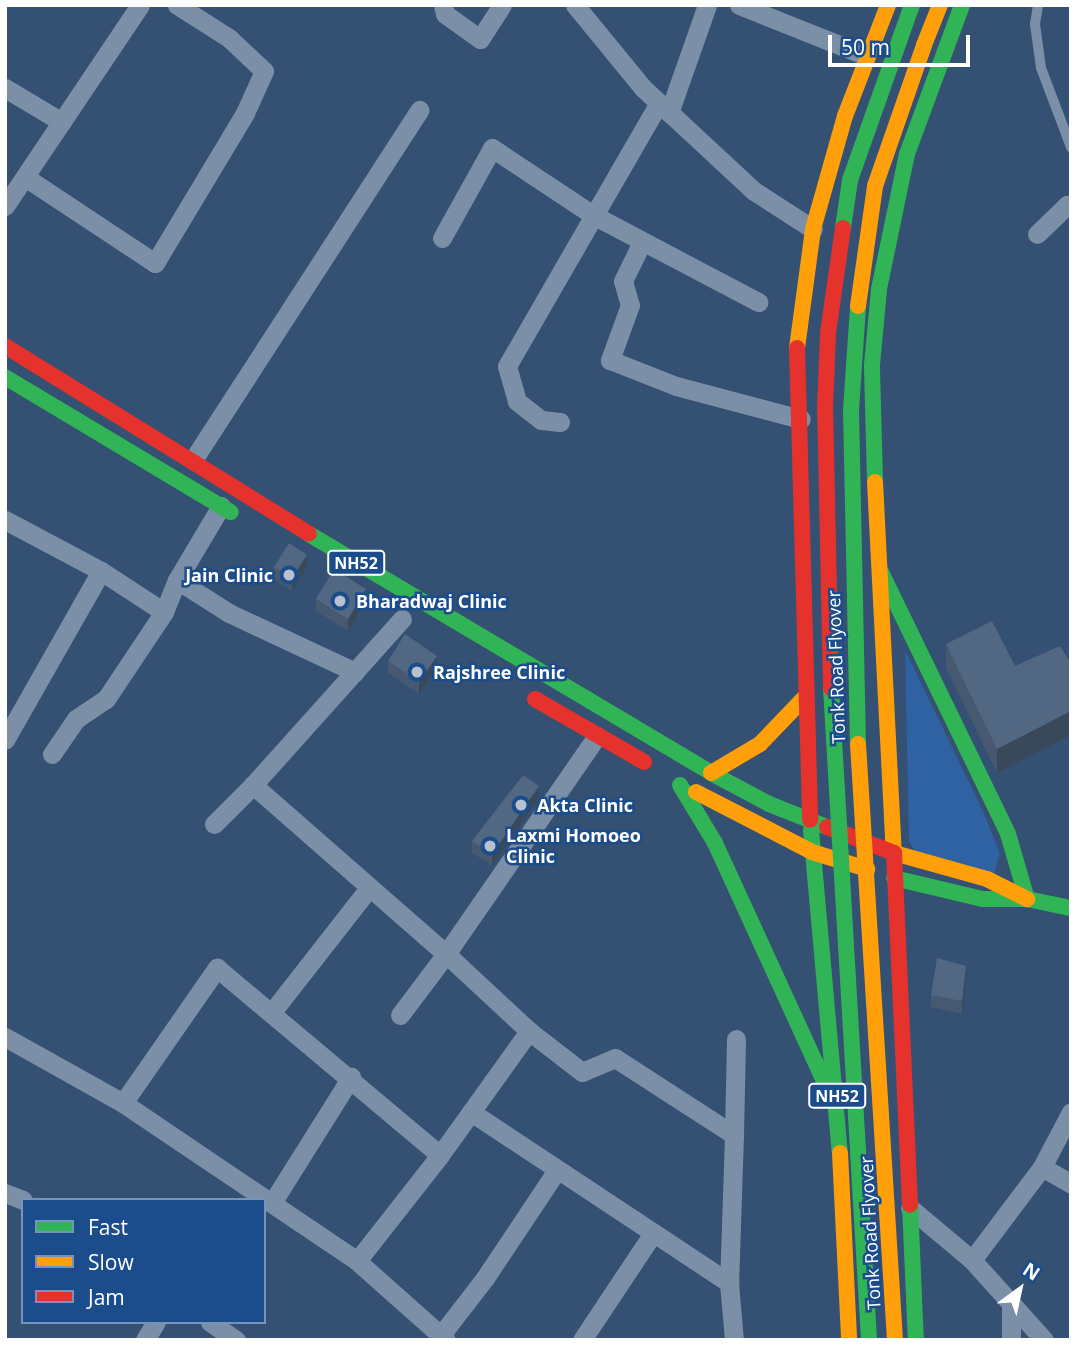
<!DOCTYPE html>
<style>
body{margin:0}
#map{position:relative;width:1076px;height:1345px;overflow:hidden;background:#345072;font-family:"Open Sans",sans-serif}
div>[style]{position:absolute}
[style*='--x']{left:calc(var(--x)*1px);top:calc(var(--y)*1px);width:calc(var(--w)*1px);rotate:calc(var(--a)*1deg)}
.green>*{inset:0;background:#2f62a2}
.lane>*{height:10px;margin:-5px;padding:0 5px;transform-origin:5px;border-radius:5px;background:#7b8fa6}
.street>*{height:19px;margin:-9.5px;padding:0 9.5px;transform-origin:9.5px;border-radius:9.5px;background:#7b8fa6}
.fast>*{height:16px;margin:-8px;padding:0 8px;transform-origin:8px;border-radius:8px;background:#30b455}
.slow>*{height:16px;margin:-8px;padding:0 8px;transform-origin:8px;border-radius:8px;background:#ff9f0a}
.jam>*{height:16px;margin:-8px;padding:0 8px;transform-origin:8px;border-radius:8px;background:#e5322d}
.fast-bridge>*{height:16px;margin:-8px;padding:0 8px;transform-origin:8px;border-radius:8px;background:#30b455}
.slow-bridge>*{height:16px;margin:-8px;padding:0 8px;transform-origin:8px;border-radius:8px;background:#ff9f0a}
.jam-bridge>*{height:16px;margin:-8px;padding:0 8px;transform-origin:8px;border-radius:8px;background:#e5322d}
.wall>*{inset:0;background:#465970}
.shaded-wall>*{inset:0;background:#39485b}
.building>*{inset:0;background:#516782}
.dots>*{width:19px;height:19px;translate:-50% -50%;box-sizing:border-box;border:4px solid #1b4c8b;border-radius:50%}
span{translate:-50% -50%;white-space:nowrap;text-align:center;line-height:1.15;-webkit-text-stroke:5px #1b4c8b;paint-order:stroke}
.shield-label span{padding:2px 5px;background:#1b4c8b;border:2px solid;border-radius:5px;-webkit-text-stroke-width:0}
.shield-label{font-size:16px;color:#fff;font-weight:700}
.poi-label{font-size:18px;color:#fff;font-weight:700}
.right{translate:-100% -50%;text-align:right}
.left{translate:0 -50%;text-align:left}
.street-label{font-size:18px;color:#fff}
.frame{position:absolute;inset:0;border:7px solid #fff;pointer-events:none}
.legend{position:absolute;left:21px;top:1198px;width:245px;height:126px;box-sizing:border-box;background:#1b4c8b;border:2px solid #7694b9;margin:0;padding:9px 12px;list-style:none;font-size:21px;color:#fff}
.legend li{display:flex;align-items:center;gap:14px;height:35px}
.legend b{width:35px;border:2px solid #7694b9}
.north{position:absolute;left:985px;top:1254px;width:70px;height:70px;-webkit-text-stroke:5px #1b4c8b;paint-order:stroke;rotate:33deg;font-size:19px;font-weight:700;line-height:28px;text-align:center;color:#fff}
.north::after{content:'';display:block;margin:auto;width:24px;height:32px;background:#fff;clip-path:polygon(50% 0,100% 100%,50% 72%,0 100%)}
.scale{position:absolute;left:828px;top:35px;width:142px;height:32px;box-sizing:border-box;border:4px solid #fff;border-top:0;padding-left:9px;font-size:21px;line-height:24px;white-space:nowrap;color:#fff;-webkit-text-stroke:5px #1b4c8b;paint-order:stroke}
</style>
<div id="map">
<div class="green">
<div style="clip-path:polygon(905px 650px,983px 811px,1000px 853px,994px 874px,916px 853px,909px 841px)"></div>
</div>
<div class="lane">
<div style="--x:1038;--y:5;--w:19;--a:99"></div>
<div style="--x:1035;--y:24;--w:44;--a:82.2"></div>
<div style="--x:1041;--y:68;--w:85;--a:69.2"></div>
</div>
<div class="street">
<div style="--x:443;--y:5;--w:9;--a:77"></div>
<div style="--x:445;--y:14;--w:43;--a:35.5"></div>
<div style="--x:480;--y:39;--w:40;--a:-57.1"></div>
<div style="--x:575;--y:5;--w:107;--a:50.7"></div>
<div style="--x:643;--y:88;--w:151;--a:42.9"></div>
<div style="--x:754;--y:191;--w:70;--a:32.8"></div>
<div style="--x:739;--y:5;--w:132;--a:21.7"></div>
<div style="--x:5;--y:88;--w:66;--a:30.8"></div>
<div style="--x:669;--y:113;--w:114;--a:-70.6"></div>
<div style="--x:25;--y:177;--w:156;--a:33.5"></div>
<div style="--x:155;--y:263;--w:175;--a:-59"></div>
<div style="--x:245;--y:113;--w:46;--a:-65.7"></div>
<div style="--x:264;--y:71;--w:48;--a:-136.7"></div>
<div style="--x:229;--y:38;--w:62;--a:-147.6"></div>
<div style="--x:5;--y:206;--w:242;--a:-56.1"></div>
<div style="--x:1037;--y:234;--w:42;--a:-44"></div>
<div style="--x:1067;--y:205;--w:4;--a:27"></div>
<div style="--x:442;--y:238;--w:103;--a:-60.9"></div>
<div style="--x:492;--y:148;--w:121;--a:33.6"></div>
<div style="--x:593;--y:215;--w:187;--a:27.8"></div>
<div style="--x:642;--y:242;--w:43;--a:116"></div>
<div style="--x:623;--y:281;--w:25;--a:74"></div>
<div style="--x:630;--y:305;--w:59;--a:110"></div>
<div style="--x:610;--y:360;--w:71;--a:21.5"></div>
<div style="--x:676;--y:386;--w:129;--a:14.8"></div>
<div style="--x:560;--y:422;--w:19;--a:-174"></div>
<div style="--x:541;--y:420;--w:31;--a:-142"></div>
<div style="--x:517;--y:401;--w:36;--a:-106"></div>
<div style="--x:507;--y:366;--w:304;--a:-60"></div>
<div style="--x:193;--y:460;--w:417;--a:-57.1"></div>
<div style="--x:5;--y:520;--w:109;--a:28"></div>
<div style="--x:101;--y:571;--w:194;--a:119.6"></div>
<div style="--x:101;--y:571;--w:75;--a:33.1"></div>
<div style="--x:177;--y:580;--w:62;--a:32.4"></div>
<div style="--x:229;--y:613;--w:139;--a:25.1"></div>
<div style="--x:52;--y:754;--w:42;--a:-55.6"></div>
<div style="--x:76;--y:719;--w:36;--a:-34"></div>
<div style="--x:106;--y:699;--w:105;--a:-56.3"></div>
<div style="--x:164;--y:612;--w:35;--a:-68"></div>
<div style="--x:177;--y:580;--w:86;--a:-59.3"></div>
<div style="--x:214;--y:824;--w:55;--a:-45"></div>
<div style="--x:272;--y:1012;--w:157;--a:-52"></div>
<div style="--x:400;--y:1015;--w:76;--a:-53"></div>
<div style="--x:446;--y:954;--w:257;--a:-138.8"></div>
<div style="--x:253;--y:785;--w:223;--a:-48.1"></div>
<div style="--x:529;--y:1031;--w:67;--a:37.7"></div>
<div style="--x:582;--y:1072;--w:36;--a:-23"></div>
<div style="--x:615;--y:1058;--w:142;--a:32.9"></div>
<div style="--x:734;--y:1135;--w:148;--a:91.9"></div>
<div style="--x:5;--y:1037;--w:135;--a:29.2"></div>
<div style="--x:123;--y:1103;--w:282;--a:34"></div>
<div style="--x:357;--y:1261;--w:135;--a:-51.9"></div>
<div style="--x:123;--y:1103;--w:165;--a:-55.2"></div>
<div style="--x:217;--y:968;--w:291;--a:40"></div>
<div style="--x:440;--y:1155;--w:53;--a:-54.2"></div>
<div style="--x:471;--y:1112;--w:310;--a:33.5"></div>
<div style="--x:729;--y:1283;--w:57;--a:85"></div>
<div style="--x:471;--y:1112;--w:100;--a:-54.4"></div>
<div style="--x:529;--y:1031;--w:113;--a:-137.1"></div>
<div style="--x:446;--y:954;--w:265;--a:-55.3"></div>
<div style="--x:734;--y:1135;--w:96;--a:-88.8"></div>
<div style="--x:1042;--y:1167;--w:62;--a:-62.2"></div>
<div style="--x:5;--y:1193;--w:19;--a:21"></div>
<div style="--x:272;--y:1203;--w:149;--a:-57.9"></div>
<div style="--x:910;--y:1208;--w:81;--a:40"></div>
<div style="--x:972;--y:1260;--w:108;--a:48"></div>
<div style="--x:972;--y:1260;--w:116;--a:-53"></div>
<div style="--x:1042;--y:1167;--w:34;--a:30"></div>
<div style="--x:357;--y:1261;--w:119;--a:41.6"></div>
<div style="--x:210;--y:1322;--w:32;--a:35"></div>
<div style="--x:441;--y:1335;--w:72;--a:-52.3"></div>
<div style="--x:485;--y:1278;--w:130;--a:-56.3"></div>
<div style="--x:145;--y:1340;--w:21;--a:-59"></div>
<div style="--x:582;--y:1340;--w:128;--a:-56.4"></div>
<div style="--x:1011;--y:1340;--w:36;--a:-90"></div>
</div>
<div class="fast">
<div style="--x:5;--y:377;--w:263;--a:30.9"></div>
<div style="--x:875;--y:482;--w:117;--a:-91.5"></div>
<div style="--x:872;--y:365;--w:76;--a:-84.7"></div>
<div style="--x:879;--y:289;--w:138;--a:-78.3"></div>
<div style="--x:907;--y:154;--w:159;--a:-69.7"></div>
<div style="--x:309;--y:534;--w:468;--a:30.7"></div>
<div style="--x:711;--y:773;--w:66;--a:28.1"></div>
<div style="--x:769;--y:804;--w:62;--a:21.6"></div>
<div style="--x:880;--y:570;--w:293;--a:64.1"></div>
<div style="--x:1008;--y:834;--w:68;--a:73.7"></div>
<div style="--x:680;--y:785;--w:68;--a:58.9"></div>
<div style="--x:715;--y:843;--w:272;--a:65.4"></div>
<div style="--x:811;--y:830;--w:324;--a:84.9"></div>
<div style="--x:894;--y:878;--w:91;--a:13.3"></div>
<div style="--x:983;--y:899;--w:44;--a:0"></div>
<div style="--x:1027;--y:899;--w:45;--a:11.6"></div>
<div style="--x:910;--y:1205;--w:135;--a:87.5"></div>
</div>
<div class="slow">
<div style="--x:924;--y:45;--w:43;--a:-68.2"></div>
<div style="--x:797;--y:348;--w:120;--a:-82.3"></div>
<div style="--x:813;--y:229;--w:117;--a:-74.2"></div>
<div style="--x:845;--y:116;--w:119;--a:-68.8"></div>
<div style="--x:875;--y:482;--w:371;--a:87.1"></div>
<div style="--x:894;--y:853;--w:97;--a:15.6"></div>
<div style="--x:987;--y:879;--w:45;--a:26.6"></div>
<div style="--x:711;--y:773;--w:57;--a:-30.6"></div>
<div style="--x:760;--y:744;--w:66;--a:-46.2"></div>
<div style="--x:696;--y:792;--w:131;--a:27.3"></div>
<div style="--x:812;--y:852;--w:58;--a:17.2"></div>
<div style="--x:840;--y:1153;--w:187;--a:87.2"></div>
</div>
<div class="jam">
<div style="--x:5;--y:346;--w:357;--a:31.7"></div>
<div style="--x:797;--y:348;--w:472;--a:88.4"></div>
<div style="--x:535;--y:699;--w:126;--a:30"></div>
<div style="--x:827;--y:827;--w:72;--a:21.2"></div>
<div style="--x:894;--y:853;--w:352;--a:87.4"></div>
</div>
<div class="fast-bridge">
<div style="--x:843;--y:228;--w:49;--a:-81.7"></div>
<div style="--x:850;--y:180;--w:186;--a:-70.5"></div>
<div style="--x:831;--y:688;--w:653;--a:86.66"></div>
<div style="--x:858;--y:744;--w:334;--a:-91.2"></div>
<div style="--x:851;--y:410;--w:104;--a:-86.1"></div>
</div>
<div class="slow-bridge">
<div style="--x:858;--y:306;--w:121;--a:-81.9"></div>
<div style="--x:875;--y:186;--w:149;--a:-70.8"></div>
<div style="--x:858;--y:744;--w:597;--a:86.45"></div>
</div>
<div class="jam-bridge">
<div style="--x:831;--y:688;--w:279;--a:-91.2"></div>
<div style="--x:825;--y:409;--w:76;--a:-87.7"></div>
<div style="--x:828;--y:333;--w:106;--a:-81.9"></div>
</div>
<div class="wall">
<div style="clip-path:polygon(274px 567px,307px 567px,292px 591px,274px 579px)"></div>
<div style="clip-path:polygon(316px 599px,366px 601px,348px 631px,316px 611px)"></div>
<div style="clip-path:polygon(946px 644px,1015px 666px,1071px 664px,1071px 735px,997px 773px,946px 668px)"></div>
<div style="clip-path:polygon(388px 661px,437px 668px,419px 694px,388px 673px)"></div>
<div style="clip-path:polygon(539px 798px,492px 866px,472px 853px,472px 841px)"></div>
<div style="clip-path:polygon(966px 978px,962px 1014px,931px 1007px,931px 995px)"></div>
</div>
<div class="shaded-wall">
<div style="clip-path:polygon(307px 555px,307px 567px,292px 591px,292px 578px)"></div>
<div style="clip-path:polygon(366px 589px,366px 601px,348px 631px,348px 619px)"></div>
<div style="clip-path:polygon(437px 656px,437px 668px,419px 694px,419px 682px)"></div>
<div style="clip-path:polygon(1071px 711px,1071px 735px,997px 773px,997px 749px)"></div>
<div style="clip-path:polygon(539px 786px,539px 798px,492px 866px,492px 854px)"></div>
<div style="clip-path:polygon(966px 966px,966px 978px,962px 1014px,962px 1001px)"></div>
</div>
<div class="building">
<div style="clip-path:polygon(289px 543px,307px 555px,292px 578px,274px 567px)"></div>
<div style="clip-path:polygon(334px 569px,366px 589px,348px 619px,316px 599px)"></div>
<div style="clip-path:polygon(992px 621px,1015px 666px,1060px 646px,1071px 664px,1071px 711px,997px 749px,946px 644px)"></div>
<div style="clip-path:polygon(405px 634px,437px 656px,419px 682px,388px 661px)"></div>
<div style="clip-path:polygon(523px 775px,539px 786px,492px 854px,472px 841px)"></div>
<div style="clip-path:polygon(937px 958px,966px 966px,962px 1001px,931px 995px)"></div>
</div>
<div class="dots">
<div style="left:289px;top:575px;background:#b8c2ce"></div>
<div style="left:340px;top:601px;background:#b8c2ce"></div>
<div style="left:417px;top:672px;background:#b8c2ce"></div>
<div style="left:521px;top:805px;background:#b8c2ce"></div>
<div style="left:490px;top:846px;background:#b8c2ce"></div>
</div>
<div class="shield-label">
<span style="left:356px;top:563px">NH52</span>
<span style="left:837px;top:1096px">NH52</span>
</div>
<div class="poi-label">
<span class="right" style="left:273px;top:575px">Jain Clinic</span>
<span class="left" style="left:356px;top:601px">Bharadwaj Clinic</span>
<span class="left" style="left:433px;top:672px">Rajshree Clinic</span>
<span class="left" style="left:537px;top:805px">Akta Clinic</span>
<span class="left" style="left:506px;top:846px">Laxmi Homoeo<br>Clinic</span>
</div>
<div class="street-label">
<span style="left:836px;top:667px;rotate:-92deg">Tonk Road Flyover</span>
<span style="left:870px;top:1233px;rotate:-93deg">Tonk Road Flyover</span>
</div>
<div class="frame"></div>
<ul class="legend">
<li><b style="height:9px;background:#30b455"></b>Fast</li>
<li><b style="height:9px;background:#ff9f0a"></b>Slow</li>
<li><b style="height:9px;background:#e5322d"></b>Jam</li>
</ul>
<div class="north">N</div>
<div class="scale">50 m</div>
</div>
